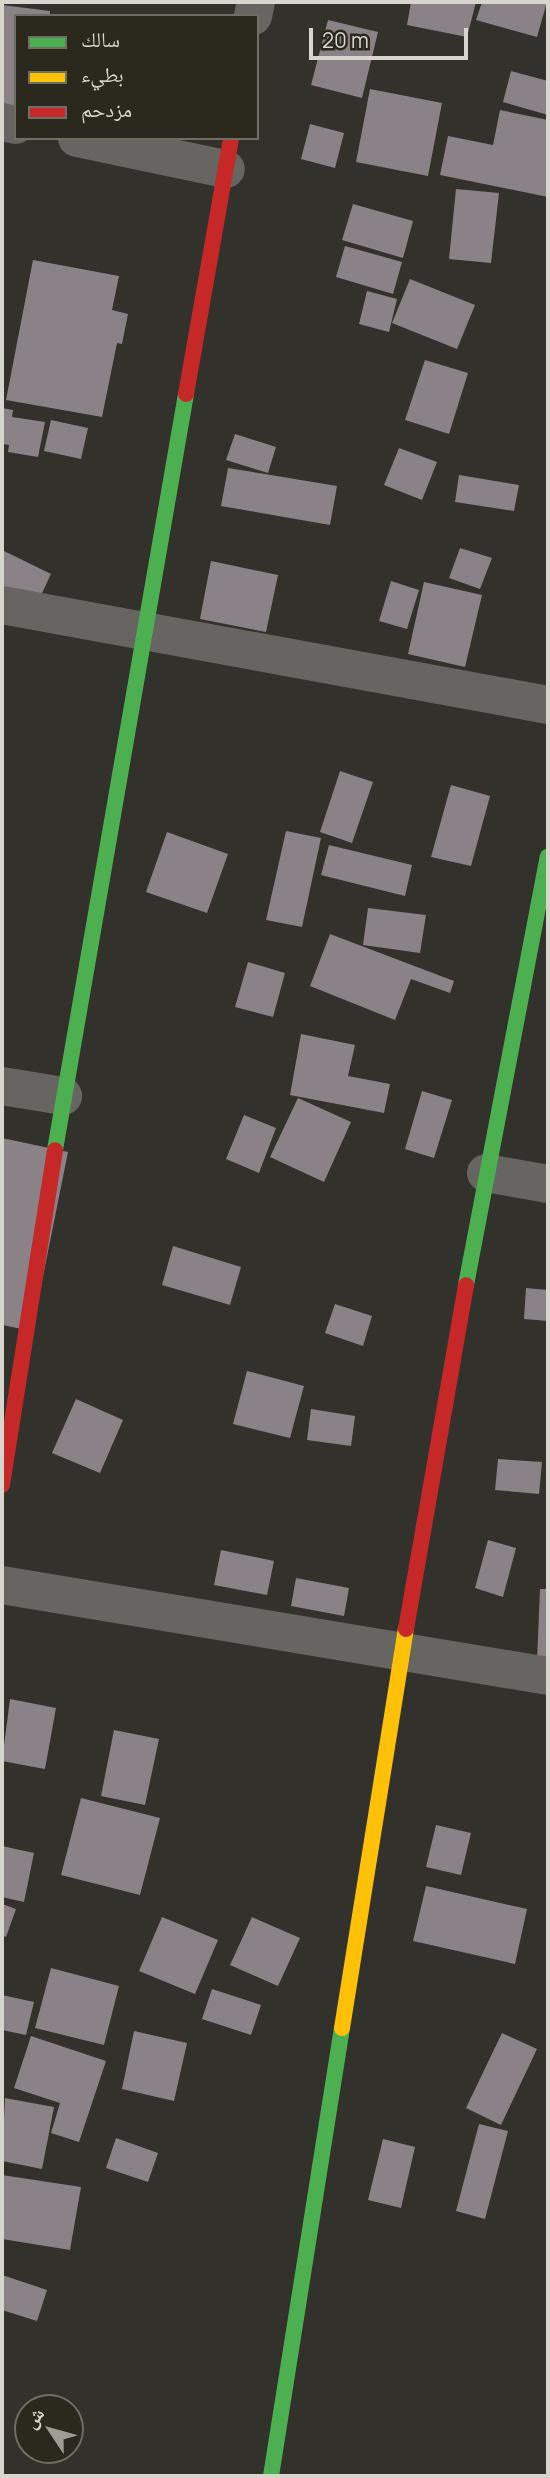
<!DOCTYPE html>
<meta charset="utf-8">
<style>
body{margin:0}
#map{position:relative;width:550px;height:2478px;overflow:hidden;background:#32312b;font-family:Manrope,"Noto Naskh Arabic",sans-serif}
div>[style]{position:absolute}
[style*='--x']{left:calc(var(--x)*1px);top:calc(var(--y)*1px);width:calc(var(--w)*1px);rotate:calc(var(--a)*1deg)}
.building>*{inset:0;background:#8a8287}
.street>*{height:38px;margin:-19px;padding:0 19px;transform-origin:19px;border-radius:19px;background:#666562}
.fast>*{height:16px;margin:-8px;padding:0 8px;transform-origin:8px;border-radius:8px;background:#4caf50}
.slow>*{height:16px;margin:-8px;padding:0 8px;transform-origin:8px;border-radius:8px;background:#ffc107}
.jam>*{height:16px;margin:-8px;padding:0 8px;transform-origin:8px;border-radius:8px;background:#c62828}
span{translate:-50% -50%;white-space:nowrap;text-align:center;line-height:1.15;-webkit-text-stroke:7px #2b291e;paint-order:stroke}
.frame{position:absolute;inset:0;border:4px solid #d6d5ce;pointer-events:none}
.legend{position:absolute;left:14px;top:14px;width:245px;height:126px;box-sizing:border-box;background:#2b291e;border:2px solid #6f6e64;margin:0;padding:9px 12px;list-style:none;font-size:21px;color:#d6d5ce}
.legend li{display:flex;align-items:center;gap:14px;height:35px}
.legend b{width:35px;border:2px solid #6f6e64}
.north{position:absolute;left:14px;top:2394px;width:70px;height:70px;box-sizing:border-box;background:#2b291e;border:2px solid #6f6e64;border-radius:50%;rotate:306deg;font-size:19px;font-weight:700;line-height:28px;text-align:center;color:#d6d5ce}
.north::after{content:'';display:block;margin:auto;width:24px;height:32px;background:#9d9c95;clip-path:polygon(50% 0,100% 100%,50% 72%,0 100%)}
.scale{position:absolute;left:309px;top:28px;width:159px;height:32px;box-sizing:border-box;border:4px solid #d6d5ce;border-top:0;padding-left:9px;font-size:21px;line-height:24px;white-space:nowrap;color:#d6d5ce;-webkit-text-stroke:5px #2b291e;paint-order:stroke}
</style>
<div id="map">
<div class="building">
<div style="clip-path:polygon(411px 2px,476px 2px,467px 37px,407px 25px)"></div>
<div style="clip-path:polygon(482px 2px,547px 2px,537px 37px,476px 20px)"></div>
<div style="clip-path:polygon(2px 5px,50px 11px,50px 16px,16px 16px,16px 106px,2px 104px)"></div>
<div style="clip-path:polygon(328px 20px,378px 32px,362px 98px,311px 85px)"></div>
<div style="clip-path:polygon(511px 71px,548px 81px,548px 115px,503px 102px)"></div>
<div style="clip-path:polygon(370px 89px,442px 103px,428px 176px,356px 162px)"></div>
<div style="clip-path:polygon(500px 110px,548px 120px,548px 197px,440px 175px,448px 136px,493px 145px)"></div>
<div style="clip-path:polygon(310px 124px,344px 133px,335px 168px,301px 159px)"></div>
<div style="clip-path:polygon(456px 189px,499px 193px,491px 263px,449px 259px)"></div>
<div style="clip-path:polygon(353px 204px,413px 221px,403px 258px,342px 240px)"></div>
<div style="clip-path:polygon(345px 246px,402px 262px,393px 294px,336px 277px)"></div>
<div style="clip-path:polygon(33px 260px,119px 276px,112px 310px,128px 314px,122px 344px,117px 343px,102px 417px,6px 400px)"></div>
<div style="clip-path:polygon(410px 279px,475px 305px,457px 349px,392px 323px)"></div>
<div style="clip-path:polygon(367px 291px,397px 299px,389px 332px,359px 324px)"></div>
<div style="clip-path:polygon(425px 360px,468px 373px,449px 434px,405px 420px)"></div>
<div style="clip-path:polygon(2px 408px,13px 410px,12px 417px,45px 422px,38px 457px,8px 452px,9px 445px,2px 444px)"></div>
<div style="clip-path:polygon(51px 420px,88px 428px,81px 459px,44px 451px)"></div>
<div style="clip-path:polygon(235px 434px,276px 447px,268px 473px,226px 460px)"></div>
<div style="clip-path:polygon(399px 448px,437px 462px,422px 500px,384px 485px)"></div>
<div style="clip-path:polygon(228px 468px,337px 486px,330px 525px,221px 506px)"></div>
<div style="clip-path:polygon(459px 475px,519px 485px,514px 511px,455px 502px)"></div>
<div style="clip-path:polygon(460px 548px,492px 558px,480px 589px,449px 578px)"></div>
<div style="clip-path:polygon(2px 550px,51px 574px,35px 608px,2px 592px)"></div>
<div style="clip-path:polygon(211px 561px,278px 575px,266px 632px,200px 619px)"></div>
<div style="clip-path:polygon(391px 581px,419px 590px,407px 629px,379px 621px)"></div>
<div style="clip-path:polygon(424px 582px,482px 595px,465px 667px,408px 654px)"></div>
<div style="clip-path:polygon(340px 771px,373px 782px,352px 843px,320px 832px)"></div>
<div style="clip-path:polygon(451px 785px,490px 796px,471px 866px,431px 857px)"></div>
<div style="clip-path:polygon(286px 831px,321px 838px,302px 927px,266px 920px)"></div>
<div style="clip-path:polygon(167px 832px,228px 854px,207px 913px,146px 892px)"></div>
<div style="clip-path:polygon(329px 845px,412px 865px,405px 896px,321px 875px)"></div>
<div style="clip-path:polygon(368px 908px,426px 915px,420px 953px,363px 945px)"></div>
<div style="clip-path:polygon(330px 934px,454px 981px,450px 993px,411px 979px,395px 1020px,310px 986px)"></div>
<div style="clip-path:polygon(248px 962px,285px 973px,273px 1017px,235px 1007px)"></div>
<div style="clip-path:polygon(301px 1034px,355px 1045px,348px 1076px,390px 1084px,384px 1113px,290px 1095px)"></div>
<div style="clip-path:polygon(422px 1091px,452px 1100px,434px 1158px,405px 1149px)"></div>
<div style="clip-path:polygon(298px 1098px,351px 1122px,324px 1182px,270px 1157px)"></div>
<div style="clip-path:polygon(244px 1115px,276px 1128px,259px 1173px,226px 1159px)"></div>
<div style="clip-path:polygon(2px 1138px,68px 1152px,32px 1331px,2px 1325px)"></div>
<div style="clip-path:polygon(173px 1246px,241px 1267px,230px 1305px,162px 1285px)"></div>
<div style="clip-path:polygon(526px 1288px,548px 1290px,548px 1321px,524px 1319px)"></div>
<div style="clip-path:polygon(335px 1304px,372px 1316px,363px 1346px,325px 1333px)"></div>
<div style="clip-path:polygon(247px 1371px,304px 1386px,290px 1438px,233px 1424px)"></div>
<div style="clip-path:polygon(76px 1399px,123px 1420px,100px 1473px,52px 1453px)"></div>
<div style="clip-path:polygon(311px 1409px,355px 1416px,351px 1446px,307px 1440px)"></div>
<div style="clip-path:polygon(498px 1459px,542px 1462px,539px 1494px,495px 1490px)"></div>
<div style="clip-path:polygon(488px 1540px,516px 1548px,503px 1597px,475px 1588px)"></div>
<div style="clip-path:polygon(221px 1550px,274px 1561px,267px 1595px,214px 1585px)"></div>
<div style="clip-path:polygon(296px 1578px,349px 1588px,344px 1616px,291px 1606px)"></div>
<div style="clip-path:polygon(540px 1589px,548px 1589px,548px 1661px,537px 1661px)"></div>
<div style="clip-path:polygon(10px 1699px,56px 1708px,45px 1769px,2px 1761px)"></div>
<div style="clip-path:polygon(114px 1730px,159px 1739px,145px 1805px,101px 1796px)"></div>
<div style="clip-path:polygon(81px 1798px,160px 1818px,140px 1895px,61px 1875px)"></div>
<div style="clip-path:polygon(436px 1825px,471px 1833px,461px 1875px,426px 1867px)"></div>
<div style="clip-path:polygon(2px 1846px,34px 1853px,24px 1902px,2px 1897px)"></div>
<div style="clip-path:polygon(426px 1886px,527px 1909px,515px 1964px,413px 1941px)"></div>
<div style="clip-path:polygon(2px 1904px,16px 1909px,6px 1937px,2px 1935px)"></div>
<div style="clip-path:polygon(162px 1917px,218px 1940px,195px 1994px,139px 1971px)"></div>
<div style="clip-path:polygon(252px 1917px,300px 1938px,278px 1986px,230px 1965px)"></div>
<div style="clip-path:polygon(51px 1968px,119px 1986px,104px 2045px,35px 2028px)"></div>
<div style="clip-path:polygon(212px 1989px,261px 2005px,251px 2035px,202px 2019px)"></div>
<div style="clip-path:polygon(2px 1995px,34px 2002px,26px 2035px,2px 2030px)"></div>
<div style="clip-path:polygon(134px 2031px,187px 2043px,174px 2101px,122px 2089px)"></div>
<div style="clip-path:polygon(502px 2033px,537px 2049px,501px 2125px,466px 2108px)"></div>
<div style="clip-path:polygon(31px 2036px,106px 2061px,79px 2142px,51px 2133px,60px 2103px,14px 2088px)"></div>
<div style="clip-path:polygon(5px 2098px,54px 2107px,42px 2169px,2px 2161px)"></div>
<div style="clip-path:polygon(479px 2124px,508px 2131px,485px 2219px,456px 2211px)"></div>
<div style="clip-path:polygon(116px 2138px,158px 2153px,148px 2182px,106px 2168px)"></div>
<div style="clip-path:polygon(383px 2139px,415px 2147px,401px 2208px,368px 2200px)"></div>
<div style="clip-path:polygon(2px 2175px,81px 2187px,70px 2250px,2px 2239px)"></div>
<div style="clip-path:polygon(2px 2275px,47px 2290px,37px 2321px,2px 2310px)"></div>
</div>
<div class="street">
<div style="--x:253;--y:16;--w:14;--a:-78"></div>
<div style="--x:2;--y:122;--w:14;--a:12"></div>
<div style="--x:77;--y:138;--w:152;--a:11.8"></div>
<div style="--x:2;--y:605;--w:555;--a:10.38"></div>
<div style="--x:2;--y:1086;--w:62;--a:9.3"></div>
<div style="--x:486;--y:1173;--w:63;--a:10.1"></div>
<div style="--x:2;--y:1585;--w:554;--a:9.46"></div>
</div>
<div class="fast">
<div style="--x:55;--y:1150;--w:767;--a:-80.17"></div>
<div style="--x:466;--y:1285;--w:436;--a:-79.2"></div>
<div style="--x:271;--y:2476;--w:454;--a:-81"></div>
</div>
<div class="slow">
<div style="--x:342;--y:2028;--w:404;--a:-80.9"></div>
</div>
<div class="jam">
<div style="--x:186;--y:394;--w:260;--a:-80"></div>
<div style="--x:2;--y:1485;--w:339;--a:-81"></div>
<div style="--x:406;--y:1629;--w:349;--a:-80.1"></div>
</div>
<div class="frame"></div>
<ul class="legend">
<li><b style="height:9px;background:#4caf50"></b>سالك</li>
<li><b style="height:9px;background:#ffc107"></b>بطيء</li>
<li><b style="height:9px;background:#c62828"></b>مزدحم</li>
</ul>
<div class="north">ش</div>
<div class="scale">20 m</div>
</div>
